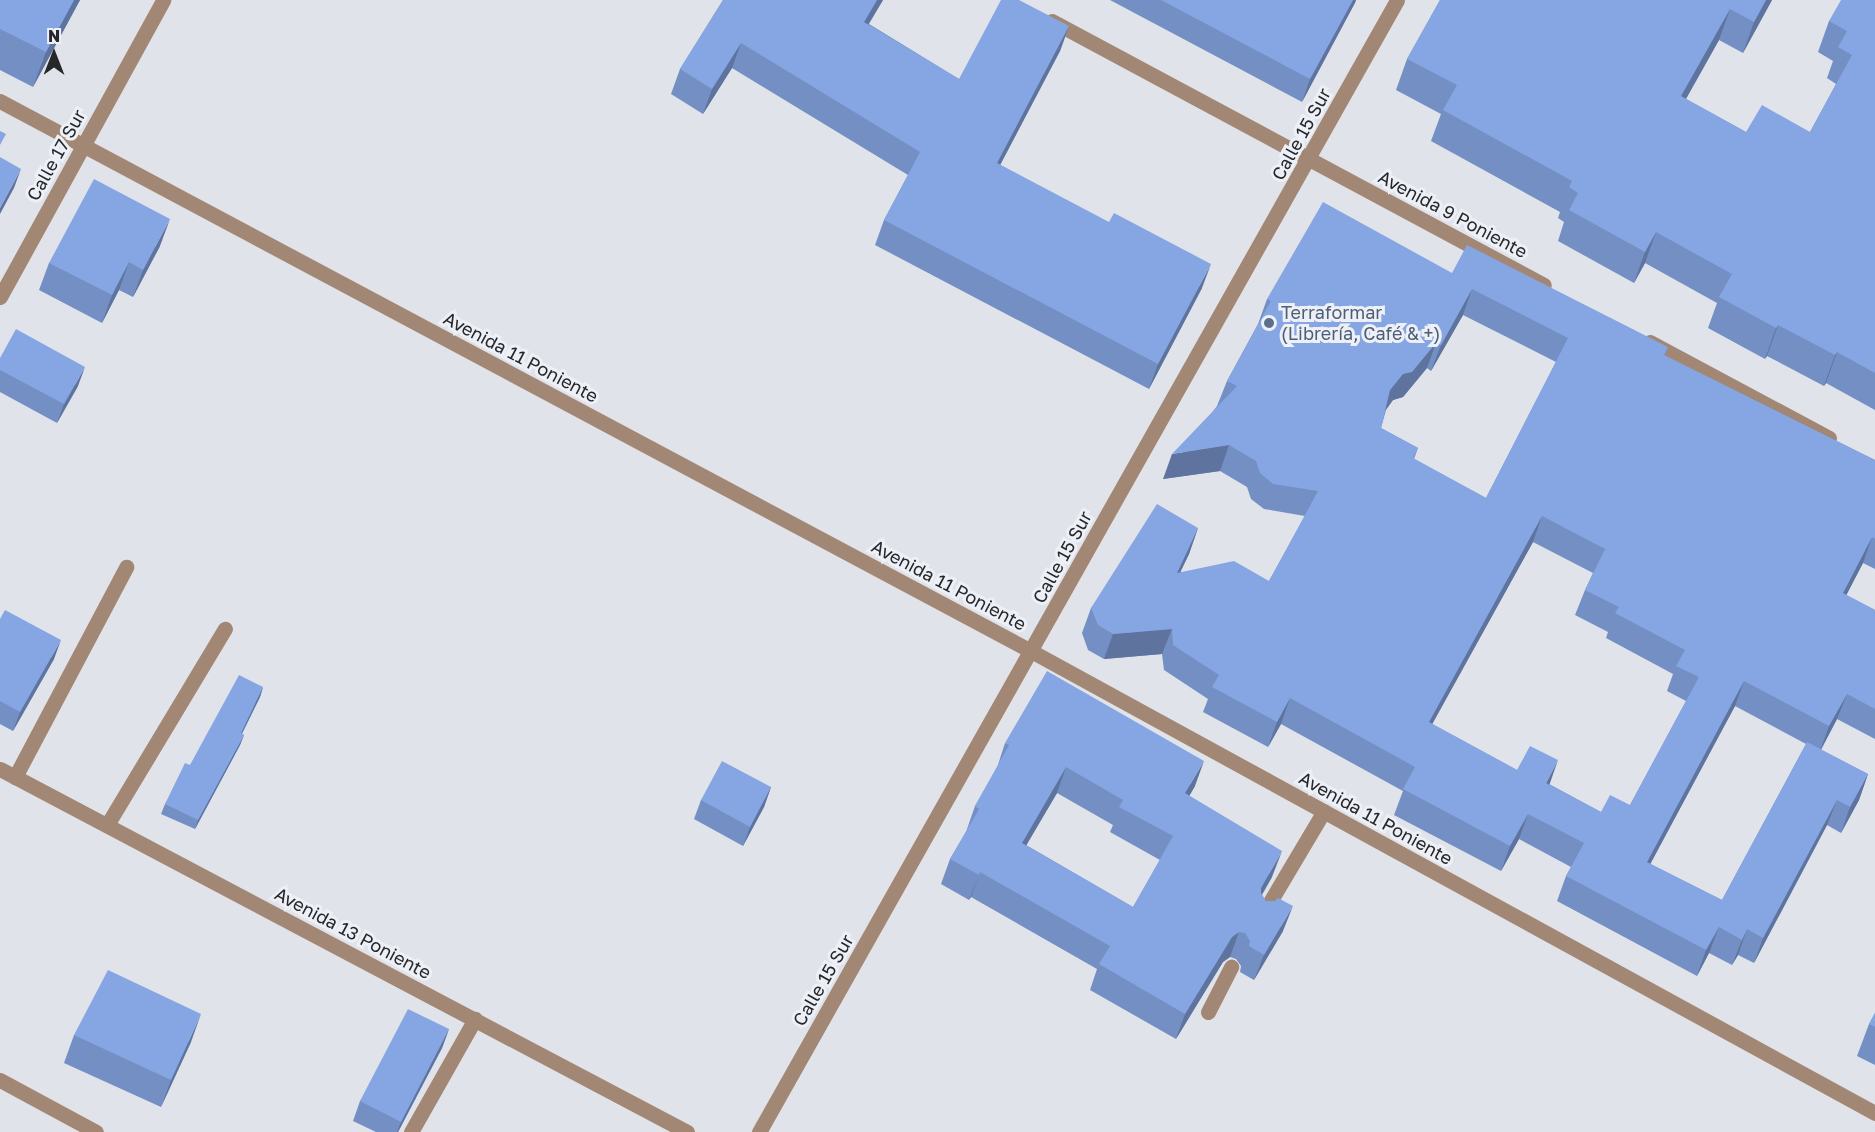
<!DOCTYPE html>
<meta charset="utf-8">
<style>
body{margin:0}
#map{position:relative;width:1875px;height:1132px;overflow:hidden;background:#e0e3ea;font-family:"Golos Text",sans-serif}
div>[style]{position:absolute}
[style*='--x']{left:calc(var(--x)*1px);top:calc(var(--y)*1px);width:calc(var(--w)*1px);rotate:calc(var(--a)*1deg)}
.minor>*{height:15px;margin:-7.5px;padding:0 7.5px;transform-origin:7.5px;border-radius:7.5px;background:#a38775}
.wall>*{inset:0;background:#738fc3}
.shaded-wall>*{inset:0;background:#5e749f}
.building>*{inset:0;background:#86a6e3}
.dots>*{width:16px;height:16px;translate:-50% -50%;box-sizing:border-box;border:3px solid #edf0f7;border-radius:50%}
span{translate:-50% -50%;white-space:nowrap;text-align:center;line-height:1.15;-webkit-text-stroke:6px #edf0f7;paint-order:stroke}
.street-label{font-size:18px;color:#262729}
.service-label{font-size:18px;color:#4e5e75}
.left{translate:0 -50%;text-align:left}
.north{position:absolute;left:24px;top:24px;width:60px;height:60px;-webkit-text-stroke:4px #edf0f7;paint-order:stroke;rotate:0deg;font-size:16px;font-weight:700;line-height:24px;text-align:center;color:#262729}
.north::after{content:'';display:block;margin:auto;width:21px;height:27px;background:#262729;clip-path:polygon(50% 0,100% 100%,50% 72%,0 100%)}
</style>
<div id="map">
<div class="minor">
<div style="--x:1052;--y:21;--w:558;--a:28.22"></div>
<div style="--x:0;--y:101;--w:1169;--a:28.08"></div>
<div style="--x:1031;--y:651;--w:962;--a:28.7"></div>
<div style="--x:0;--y:297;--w:339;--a:-61.2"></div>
<div style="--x:1650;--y:342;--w:203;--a:28.2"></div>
<div style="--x:0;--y:769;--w:777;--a:27.85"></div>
<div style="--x:15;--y:777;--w:238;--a:-62.1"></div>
<div style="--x:107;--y:825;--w:229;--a:-59"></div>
<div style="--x:1261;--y:917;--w:123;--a:-59.3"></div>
<div style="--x:1208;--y:1012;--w:51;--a:-62.9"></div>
<div style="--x:0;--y:1080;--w:109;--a:28.4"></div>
<div style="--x:411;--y:1132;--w:130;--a:-60.5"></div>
<div style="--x:759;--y:1132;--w:1299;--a:-60.59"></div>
</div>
<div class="wall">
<div style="clip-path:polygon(0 0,80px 0,33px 87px,0 70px)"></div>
<div style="clip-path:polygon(723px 0,883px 0,869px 24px,959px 79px,1069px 26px,1060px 51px,1000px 165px,1202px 288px,1149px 389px,875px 245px,884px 220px,908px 175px,732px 68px,703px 114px,671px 94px,680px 69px)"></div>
<div style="clip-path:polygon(1110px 0,1356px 0,1302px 102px)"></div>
<div style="clip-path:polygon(1440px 0,1772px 0,1743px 53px,1719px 40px,1686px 99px,1746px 132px,1810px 132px,1836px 84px,1827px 78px,1833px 61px,1818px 52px,1829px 21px,1875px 0,1875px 410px,1826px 383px,1824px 386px,1767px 356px,1765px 359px,1708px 328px,1717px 303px,1645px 263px,1634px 283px,1558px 241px,1564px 222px,1558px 218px,1560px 212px,1431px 141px,1441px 114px,1396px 90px,1407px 59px)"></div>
<div style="clip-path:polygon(160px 246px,133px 297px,119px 290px,102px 323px,39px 290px,49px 263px)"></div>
<div style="clip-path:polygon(evenodd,1452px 273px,1668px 347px,1665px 356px,1875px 460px,1875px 569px,1863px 563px,1846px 595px,1875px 610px,1875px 739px,1837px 719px,1821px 750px,1868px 774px,1859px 800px,1841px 833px,1827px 825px,1754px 963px,1738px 955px,1732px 965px,1709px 953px,1697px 976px,1557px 901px,1566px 876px,1571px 867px,1519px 839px,1501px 871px,1394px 815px,1403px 791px,1281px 724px,1268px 747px,1203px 712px,1208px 699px,1164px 670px,1162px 654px,1104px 659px,1088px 650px,1082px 633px,1091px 608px,1198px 528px,1189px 554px,1180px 572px,1269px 581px,1305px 516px,1264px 509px,1251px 499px,1247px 487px,1220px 471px,1163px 479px,1217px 406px,1227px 381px,1258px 324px,1267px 299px,1452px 273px,1463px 315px,1556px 362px,1486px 498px,1414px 459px,1418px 448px,1381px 428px,1386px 410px,1393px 400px,1403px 397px,1427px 368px,1431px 371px,1463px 315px,1452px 273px,1533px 542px,1593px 573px,1585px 590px,1575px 615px,1608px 632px,1606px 638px,1673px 674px,1667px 691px,1686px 701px,1630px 805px,1601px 812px,1549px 784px,1517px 770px,1432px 724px,1533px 542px,1452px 273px,1735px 706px,1806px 744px,1722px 900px,1650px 864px,1735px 706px)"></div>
<div style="clip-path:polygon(0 358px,78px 386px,57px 423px,0 392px)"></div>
<div style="clip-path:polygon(0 619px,54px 659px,13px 731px,0 724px)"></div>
<div style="clip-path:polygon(263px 687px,260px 697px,242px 734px,244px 735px,240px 745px,195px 829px,161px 814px,165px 804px,190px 765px)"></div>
<div style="clip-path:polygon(evenodd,1005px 743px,1195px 786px,1189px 796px,1272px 877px,1262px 895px,1283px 931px,1254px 980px,1240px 972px,1241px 966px,1236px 959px,1230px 957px,1223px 962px,1176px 1039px,1090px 990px,1097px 969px,971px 897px,969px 900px,941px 884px,950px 859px,966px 832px,975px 806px,997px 768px,1005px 743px,1057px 793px,1113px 825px,1110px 832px,1160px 860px,1133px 907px,1026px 845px,1057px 793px)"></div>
<div style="clip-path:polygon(771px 787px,764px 807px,743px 846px,694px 819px,701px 800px)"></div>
<div style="clip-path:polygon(1875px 1013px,1875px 1065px,1857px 1056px,1869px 1024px)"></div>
<div style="clip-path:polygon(449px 1029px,442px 1048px,398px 1132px,376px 1132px,353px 1121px,360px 1101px)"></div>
<div style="clip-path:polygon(74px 1035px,191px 1042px,161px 1107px,64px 1063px)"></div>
</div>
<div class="shaded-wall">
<div style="clip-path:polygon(74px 0,80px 0,33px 87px,46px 52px)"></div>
<div style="clip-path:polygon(877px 0,883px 0,855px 46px,864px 22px)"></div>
<div style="clip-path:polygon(1353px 0,1356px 0,1355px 3px,1302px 102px,1310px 79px)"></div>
<div style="clip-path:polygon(1766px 0,1772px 0,1743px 53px,1754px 22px)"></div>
<div style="clip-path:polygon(1730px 9px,1719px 40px,1670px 127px,1681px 96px)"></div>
<div style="clip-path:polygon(1069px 26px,1060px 51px,988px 188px,997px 163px)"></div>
<div style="clip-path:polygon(741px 43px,732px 68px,703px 114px,712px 89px)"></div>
<div style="clip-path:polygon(21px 169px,14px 188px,0 214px,0 208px)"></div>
<div style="clip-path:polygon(170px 219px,160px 246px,133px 297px,143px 270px)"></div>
<div style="clip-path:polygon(1656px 232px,1645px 263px,1634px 283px,1645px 252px)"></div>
<div style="clip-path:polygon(129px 262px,119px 290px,102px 323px,112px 295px)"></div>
<div style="clip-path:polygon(1211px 264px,1202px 288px,1149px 389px,1158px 364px)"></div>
<div style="clip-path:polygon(1472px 289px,1463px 315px,1431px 371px,1441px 345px)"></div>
<div style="clip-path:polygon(1778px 325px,1767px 356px,1765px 359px,1776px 328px)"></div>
<div style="clip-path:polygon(1436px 343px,1427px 368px,1403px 397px,1393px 400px,1381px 416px,1390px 390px,1403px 374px)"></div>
<div style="clip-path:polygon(1837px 352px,1826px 383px,1824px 386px,1835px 355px)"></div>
<div style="clip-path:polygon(85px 367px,78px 386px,57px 423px,64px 404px)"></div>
<div style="clip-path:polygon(1229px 445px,1220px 471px,1163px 479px,1172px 454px)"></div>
<div style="clip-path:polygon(1542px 516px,1533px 542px,1419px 748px,1429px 722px)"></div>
<div style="clip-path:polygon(1198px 528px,1189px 554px,1168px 598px,1177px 573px)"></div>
<div style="clip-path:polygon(1872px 537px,1863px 563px,1834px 619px,1843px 593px)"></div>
<div style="clip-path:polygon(1172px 629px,1162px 654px,1104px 659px,1113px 634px)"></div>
<div style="clip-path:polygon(61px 640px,54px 659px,13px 731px,20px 712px)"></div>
<div style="clip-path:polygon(1744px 681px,1735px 706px,1638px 887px,1647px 862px)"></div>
<div style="clip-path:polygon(263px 687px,260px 697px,237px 743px,241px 733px)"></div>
<div style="clip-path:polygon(1847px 694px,1837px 719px,1820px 751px,1829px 726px)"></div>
<div style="clip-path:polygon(1290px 698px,1281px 724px,1268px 747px,1277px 722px)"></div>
<div style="clip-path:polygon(244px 735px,240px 745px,195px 829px,198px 820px)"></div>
<div style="clip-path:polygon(1558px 760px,1549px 786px,1546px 783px)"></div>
<div style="clip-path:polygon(1204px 761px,1195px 786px,1176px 819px,1185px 793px)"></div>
<div style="clip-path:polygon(1066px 767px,1057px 793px,1013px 868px,1022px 843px)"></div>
<div style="clip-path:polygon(1868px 774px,1859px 800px,1841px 833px,1850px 807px)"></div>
<div style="clip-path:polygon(771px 787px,764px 807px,743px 846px,750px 827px)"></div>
<div style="clip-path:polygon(1837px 800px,1827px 825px,1754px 963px,1763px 938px)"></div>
<div style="clip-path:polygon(1528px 814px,1519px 839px,1501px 871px,1510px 846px)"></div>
<div style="clip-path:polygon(1282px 851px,1272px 877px,1251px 913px,1261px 888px)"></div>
<div style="clip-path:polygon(980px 872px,971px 897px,969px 900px,979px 875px)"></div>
<div style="clip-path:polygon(1293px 906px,1283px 931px,1254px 980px,1264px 955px)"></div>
<div style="clip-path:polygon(1719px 927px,1709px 953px,1697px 976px,1706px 950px)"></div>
<div style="clip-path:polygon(1747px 929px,1738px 955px,1732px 965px,1742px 940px)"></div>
<div style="clip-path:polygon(1239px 932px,1230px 957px,1223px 962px,1176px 1039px,1185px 1014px,1232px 937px)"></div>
<div style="clip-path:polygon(201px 1014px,191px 1042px,161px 1107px,171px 1080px)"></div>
<div style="clip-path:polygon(449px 1029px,442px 1048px,398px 1132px,397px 1132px,401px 1122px)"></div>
</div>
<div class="building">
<div style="clip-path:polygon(0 0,74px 0,46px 52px,0 29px)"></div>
<div style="clip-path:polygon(723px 0,877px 0,864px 22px,959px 79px,1001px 0,1019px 0,1069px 26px,997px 163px,1109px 222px,1114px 213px,1211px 264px,1158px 364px,884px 220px,920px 152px,741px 43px,712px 89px,680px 69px)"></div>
<div style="clip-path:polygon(1161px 0,1353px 0,1310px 79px)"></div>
<div style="clip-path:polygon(1440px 0,1766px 0,1754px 22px,1730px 9px,1681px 96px,1746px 132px,1762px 105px,1810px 132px,1852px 55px,1838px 47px,1847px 31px,1829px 21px,1841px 0,1875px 0,1875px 373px,1837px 352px,1835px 355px,1778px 325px,1776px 328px,1719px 297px,1732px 274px,1656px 232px,1645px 252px,1569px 210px,1578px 193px,1569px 187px,1572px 181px,1443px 110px,1457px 85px,1407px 59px)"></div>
<div style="clip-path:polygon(0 131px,6px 134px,0 145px)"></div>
<div style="clip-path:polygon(0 157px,21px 169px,0 208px)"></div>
<div style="clip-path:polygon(94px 179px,170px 219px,143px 270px,129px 262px,112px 295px,49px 263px)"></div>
<div style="clip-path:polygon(evenodd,1323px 202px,1452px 273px,1467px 245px,1668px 347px,1664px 355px,1875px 460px,1875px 539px,1872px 537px,1843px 593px,1875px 610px,1875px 709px,1847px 694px,1829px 726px,1744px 681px,1647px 862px,1722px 900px,1807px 742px,1868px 774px,1850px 807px,1837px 800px,1763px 938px,1747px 929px,1742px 940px,1719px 927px,1706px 950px,1566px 876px,1584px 843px,1528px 814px,1510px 846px,1403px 789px,1415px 767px,1290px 698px,1277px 722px,1212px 687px,1219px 675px,1173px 645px,1172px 629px,1113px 634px,1098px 625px,1091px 608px,1157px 504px,1198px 528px,1177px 573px,1234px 561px,1269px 581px,1318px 491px,1273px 484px,1260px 473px,1256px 461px,1229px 445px,1172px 454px,1237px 386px,1227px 381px,1271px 301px,1267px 299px,1323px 202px,1472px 289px,1568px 338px,1486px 498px,1413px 458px,1418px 448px,1381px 428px,1390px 390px,1403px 374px,1412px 372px,1436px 343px,1441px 345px,1472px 289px,1323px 202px,1542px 516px,1605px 549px,1585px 590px,1619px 607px,1615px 613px,1685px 650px,1676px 666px,1699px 677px,1630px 805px,1610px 795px,1601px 812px,1546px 783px,1558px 760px,1530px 746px,1517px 770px,1429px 722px,1542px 516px)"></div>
<div style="clip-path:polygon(16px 329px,85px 367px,64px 404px,0 370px,0 358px)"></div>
<div style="clip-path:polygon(5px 610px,61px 640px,20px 712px,0 701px,0 619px)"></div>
<div style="clip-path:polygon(evenodd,1047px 671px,1204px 761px,1185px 793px,1282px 851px,1261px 888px,1261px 893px,1266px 901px,1275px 901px,1278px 898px,1293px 906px,1264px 955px,1249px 946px,1250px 941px,1245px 933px,1239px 932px,1232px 937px,1185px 1014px,1099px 964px,1110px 946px,980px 872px,979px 875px,950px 859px,979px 809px,975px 806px,1009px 745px,1005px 743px,1047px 671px,1066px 767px,1123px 800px,1119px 807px,1173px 836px,1133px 907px,1022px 843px,1066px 767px)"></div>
<div style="clip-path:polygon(239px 675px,263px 687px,241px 733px,244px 735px,198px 820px,165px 804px,185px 763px,190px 765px)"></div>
<div style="clip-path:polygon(722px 761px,771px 787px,750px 827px,701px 800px)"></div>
<div style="clip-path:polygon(108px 970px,201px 1014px,171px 1080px,74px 1035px)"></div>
<div style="clip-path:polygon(408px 1009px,449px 1029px,401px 1122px,360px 1101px)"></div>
<div style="clip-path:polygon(1875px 1013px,1875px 1027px,1869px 1024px)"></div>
</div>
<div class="dots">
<div style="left:1269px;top:323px;background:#5c6f8a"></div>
</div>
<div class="street-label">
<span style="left:1301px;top:134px;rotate:-61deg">Calle 15 Sur</span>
<span style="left:56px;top:155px;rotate:-61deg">Calle 17 Sur</span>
<span style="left:1453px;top:214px;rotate:28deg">Avenida 9 Poniente</span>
<span style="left:521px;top:357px;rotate:28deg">Avenida 11 Poniente</span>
<span style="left:1062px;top:557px;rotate:-61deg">Calle 15 Sur</span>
<span style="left:949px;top:585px;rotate:28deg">Avenida 11 Poniente</span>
<span style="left:1376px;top:818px;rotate:29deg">Avenida 11 Poniente</span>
<span style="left:353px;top:933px;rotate:28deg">Avenida 13 Poniente</span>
<span style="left:823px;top:980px;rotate:-60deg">Calle 15 Sur</span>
</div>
<div class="service-label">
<span class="left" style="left:1281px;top:323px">Terraformar<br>(Librería, Café &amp; +)</span>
</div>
<div class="north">N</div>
</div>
